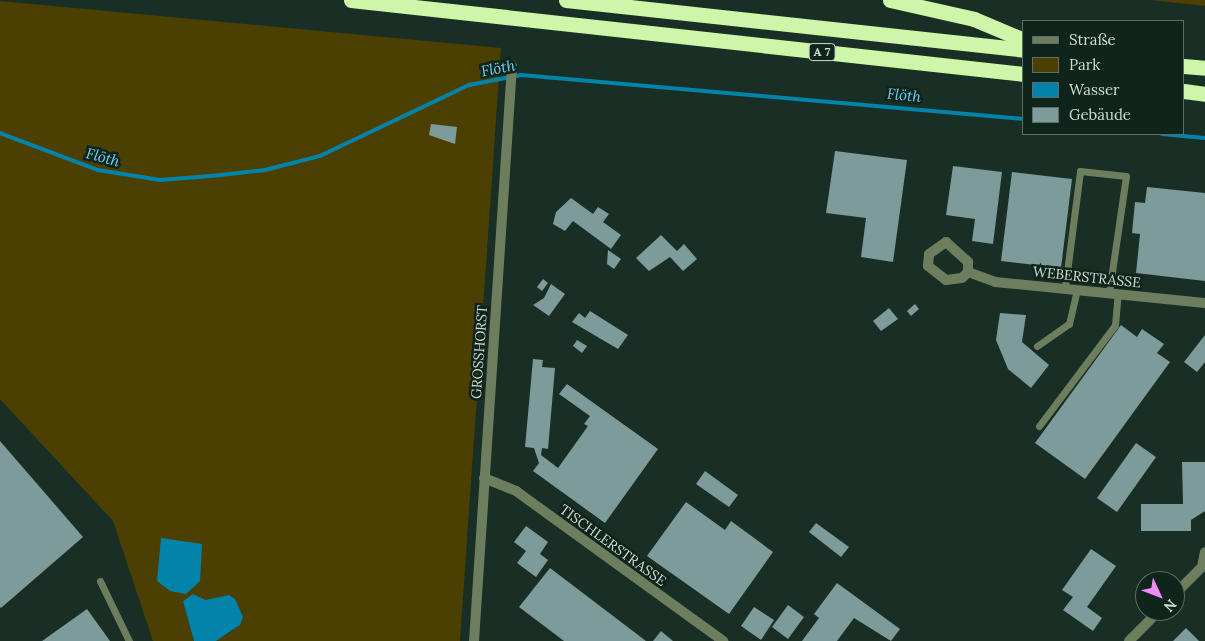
<!DOCTYPE html>
<meta charset="utf-8">
<style>
body{margin:0}
#map{position:relative;width:1205px;height:641px;overflow:hidden;background:#192e24;font-family:Lora,serif}
div>[style]{position:absolute}
[style*='--x']{left:calc(var(--x)*1px);top:calc(var(--y)*1px);width:calc(var(--w)*1px);rotate:calc(var(--a)*1deg)}
.green>*{inset:0;background:#4b4002}
.water>*{inset:0;background:#0284aa}
.stream>*{height:4px;margin:-2px;padding:0 2px;transform-origin:2px;border-radius:2px;background:#0284aa}
.building>*{inset:0;background:#7d9b9a}
.service>*{height:7px;margin:-3.5px;padding:0 3.5px;transform-origin:3.5px;border-radius:3.5px;background:#6d7e5f}
.minor>*{height:10px;margin:-5px;padding:0 5px;transform-origin:5px;border-radius:5px;background:#6d7e5f}
.motorway>*{height:15px;margin:-7.5px;padding:0 7.5px;transform-origin:7.5px;border-radius:7.5px;background:#cdf6a8}
span{translate:-50% -50%;white-space:nowrap;text-align:center;line-height:1.15;-webkit-text-stroke:5px #0f241a;paint-order:stroke}
.shield-label span{padding:1px 4px;background:#0f241a;border:1px solid;border-radius:4px;-webkit-text-stroke-width:0}
.shield-label{font-size:12px;color:#d0ddd6;font-weight:700}
.street-label{font-size:14px;color:#d0ddd6}
.water-label{font-size:15px;color:#6bd2fb;font-style:italic}
.legend{position:absolute;left:1022px;top:20px;width:162px;height:115px;box-sizing:border-box;background:#0f241a;border:1px solid #5c6e65;margin:0;padding:6px 9px;list-style:none;font-size:15px;color:#d0ddd6}
.legend li{display:flex;align-items:center;gap:10px;height:25px}
.legend b{width:25px;border:1px solid #5c6e65}
.north{position:absolute;left:1135px;top:571px;width:50px;height:50px;box-sizing:border-box;background:#0f241a;border:1px solid #5c6e65;border-radius:50%;rotate:133deg;font-size:14px;font-weight:700;line-height:20px;text-align:center;color:#d0ddd6}
.north::after{content:'';display:block;margin:auto;width:18px;height:22px;background:#ed8cf9;clip-path:polygon(50% 0,100% 100%,50% 72%,0 100%)}
</style>
<div id="map">
<div class="green">
<div style="clip-path:polygon(1151px 0,1205px 0,1205px 6px)"></div>
<div style="clip-path:polygon(0 1px,501px 48px,460px 641px,216px 641px,234px 630px,206px 600px,193px 594px,183px 601px,194px 641px,153px 641px,113px 521px,0 399px)"></div>
</div>
<div class="water">
<div style="clip-path:polygon(161px 538px,202px 544px,200px 581px,186px 594px,170px 591px,157px 581px)"></div>
<div style="clip-path:polygon(193px 594px,206px 600px,229px 595px,235px 599px,243px 617px,240px 625px,216px 641px,194px 641px,183px 601px)"></div>
</div>
<div class="stream">
<div style="--x:0;--y:133;--w:105;--a:20.7"></div>
<div style="--x:98;--y:170;--w:63;--a:9.2"></div>
<div style="--x:160;--y:180;--w:51;--a:-4.5"></div>
<div style="--x:211;--y:176;--w:54;--a:-6.3"></div>
<div style="--x:265;--y:170;--w:57;--a:-14.3"></div>
<div style="--x:320;--y:156;--w:165;--a:-25.5"></div>
<div style="--x:469;--y:85;--w:53;--a:-10.9"></div>
<div style="--x:521;--y:75;--w:505;--a:5"></div>
<div style="--x:1162;--y:134;--w:43;--a:5.3"></div>
</div>
<div class="building">
<div style="clip-path:polygon(431px 124px,457px 127px,455px 144px,429px 135px)"></div>
<div style="clip-path:polygon(835px 151px,907px 160px,893px 262px,861px 257px,866px 218px,826px 213px)"></div>
<div style="clip-path:polygon(953px 166px,1002px 172px,993px 244px,972px 241px,975px 219px,946px 215px)"></div>
<div style="clip-path:polygon(1012px 172px,1072px 179px,1061px 268px,1001px 261px)"></div>
<div style="clip-path:polygon(1147px 187px,1205px 193px,1205px 281px,1136px 273px,1140px 234px,1132px 233px,1135px 202px,1145px 203px)"></div>
<div style="clip-path:polygon(571px 198px,593px 214px,598px 207px,609px 214px,603px 222px,621px 235px,611px 249px,573px 221px,565px 231px,553px 224px,556px 212px)"></div>
<div style="clip-path:polygon(661px 235px,677px 251px,684px 244px,697px 259px,683px 271px,670px 257px,649px 271px,636px 258px)"></div>
<div style="clip-path:polygon(608px 250px,621px 259px,614px 269px,607px 264px)"></div>
<div style="clip-path:polygon(543px 279px,548px 283px,542px 291px,537px 287px)"></div>
<div style="clip-path:polygon(551px 284px,565px 294px,549px 316px,533px 305px,544px 298px)"></div>
<div style="clip-path:polygon(915px 304px,919px 309px,911px 316px,907px 311px)"></div>
<div style="clip-path:polygon(889px 308px,898px 319px,881px 331px,873px 321px)"></div>
<div style="clip-path:polygon(590px 311px,628px 335px,618px 349px,572px 322px,579px 313px,585px 318px)"></div>
<div style="clip-path:polygon(1000px 313px,1026px 315px,1022px 342px,1049px 365px,1031px 388px,1008px 369px,996px 340px)"></div>
<div style="clip-path:polygon(1121px 325px,1137px 337px,1142px 329px,1164px 344px,1157px 353px,1170px 362px,1085px 479px,1035px 443px)"></div>
<div style="clip-path:polygon(1205px 335px,1205px 362px,1197px 372px,1184px 362px)"></div>
<div style="clip-path:polygon(577px 340px,587px 346px,582px 353px,573px 346px)"></div>
<div style="clip-path:polygon(533px 359px,543px 360px,542px 367px,555px 368px,548px 449px,542px 448px,541px 455px,558px 468px,588px 426px,584px 424px,590px 416px,559px 394px,567px 384px,658px 449px,605px 523px,533px 471px,539px 463px,534px 448px,525px 447px)"></div>
<div style="clip-path:polygon(0 441px,83px 537px,1px 608px,0 607px)"></div>
<div style="clip-path:polygon(1136px 443px,1156px 457px,1117px 512px,1097px 498px)"></div>
<div style="clip-path:polygon(1182px 462px,1205px 462px,1205px 511px,1191px 520px,1191px 531px,1141px 531px,1141px 504px,1183px 504px)"></div>
<div style="clip-path:polygon(705px 471px,738px 495px,729px 507px,696px 484px)"></div>
<div style="clip-path:polygon(686px 502px,725px 530px,731px 521px,773px 552px,729px 614px,647px 556px)"></div>
<div style="clip-path:polygon(816px 523px,849px 547px,841px 557px,809px 532px)"></div>
<div style="clip-path:polygon(526px 526px,548px 542px,540px 554px,548px 560px,536px 577px,517px 563px,526px 551px,514px 542px)"></div>
<div style="clip-path:polygon(1091px 549px,1116px 566px,1087px 607px,1102px 618px,1093px 631px,1063px 610px,1073px 597px,1062px 590px)"></div>
<div style="clip-path:polygon(550px 568px,646px 641px,564px 641px,519px 607px)"></div>
<div style="clip-path:polygon(837px 583px,900px 629px,891px 641px,854px 618px,837px 641px,802px 641px,819px 618px,814px 614px)"></div>
<div style="clip-path:polygon(788px 605px,804px 617px,788px 639px,772px 627px)"></div>
<div style="clip-path:polygon(754px 607px,774px 620px,761px 640px,741px 626px)"></div>
<div style="clip-path:polygon(87px 609px,110px 641px,42px 641px)"></div>
<div style="clip-path:polygon(1186px 628px,1199px 641px,1173px 641px)"></div>
<div style="clip-path:polygon(661px 631px,673px 641px,653px 641px)"></div>
</div>
<div class="service">
<div style="--x:1065;--y:287;--w:117;--a:-82.6"></div>
<div style="--x:1080;--y:171;--w:46;--a:6.2"></div>
<div style="--x:1126;--y:176;--w:117;--a:98.3"></div>
<div style="--x:1037;--y:346;--w:39;--a:-35"></div>
<div style="--x:1069;--y:324;--w:36;--a:-77"></div>
<div style="--x:1039;--y:426;--w:126;--a:-53"></div>
<div style="--x:1115;--y:325;--w:32;--a:-85"></div>
<div style="--x:100;--y:581;--w:67;--a:64.2"></div>
</div>
<div class="minor">
<div style="--x:946;--y:242;--w:30;--a:42"></div>
<div style="--x:968;--y:262;--w:10;--a:90"></div>
<div style="--x:968;--y:272;--w:8;--a:135"></div>
<div style="--x:962;--y:278;--w:16;--a:173"></div>
<div style="--x:946;--y:280;--w:23;--a:-142"></div>
<div style="--x:928;--y:266;--w:12;--a:-85"></div>
<div style="--x:929;--y:254;--w:21;--a:-35"></div>
<div style="--x:968;--y:272;--w:29;--a:20"></div>
<div style="--x:995;--y:282;--w:211;--a:5.7"></div>
<div style="--x:484;--y:478;--w:35;--a:22"></div>
<div style="--x:516;--y:491;--w:256;--a:35.9"></div>
<div style="--x:1175;--y:594;--w:38;--a:-45"></div>
<div style="--x:1202;--y:567;--w:15;--a:-79"></div>
<div style="--x:474;--y:641;--w:576;--a:-86.22"></div>
<div style="--x:1129;--y:641;--w:42;--a:-45"></div>
</div>
<div class="motorway">
<div style="--x:351;--y:0;--w:677;--a:6.27"></div>
<div style="--x:566;--y:0;--w:461;--a:6.2"></div>
<div style="--x:890;--y:0;--w:86;--a:12.7"></div>
<div style="--x:974;--y:19;--w:54;--a:22.8"></div>
<div style="--x:1184;--y:66;--w:21;--a:5"></div>
<div style="--x:1184;--y:91;--w:21;--a:8"></div>
</div>
<div class="shield-label">
<span style="left:822px;top:52px">A 7</span>
</div>
<div class="street-label">
<span style="left:1087px;top:277px;rotate:6deg">WEBERSTRASSE</span>
<span style="left:479px;top:352px;rotate:-86deg">GROSSHORST</span>
<span style="left:613px;top:545px;rotate:36deg">TISCHLERSTRASSE</span>
</div>
<div class="water-label">
<span style="left:498px;top:68px;rotate:-11deg">Flöth</span>
<span style="left:904px;top:95px;rotate:6deg">Flöth</span>
<span style="left:103px;top:157px;rotate:15deg">Flöth</span>
</div>
<ul class="legend">
<li><b style="height:6px;background:#6d7e5f"></b>Straße</li>
<li><b style="height:14px;background:#4b4002"></b>Park</li>
<li><b style="height:14px;background:#0284aa"></b>Wasser</li>
<li><b style="height:14px;background:#7d9b9a"></b>Gebäude</li>
</ul>
<div class="north">N</div>
</div>
